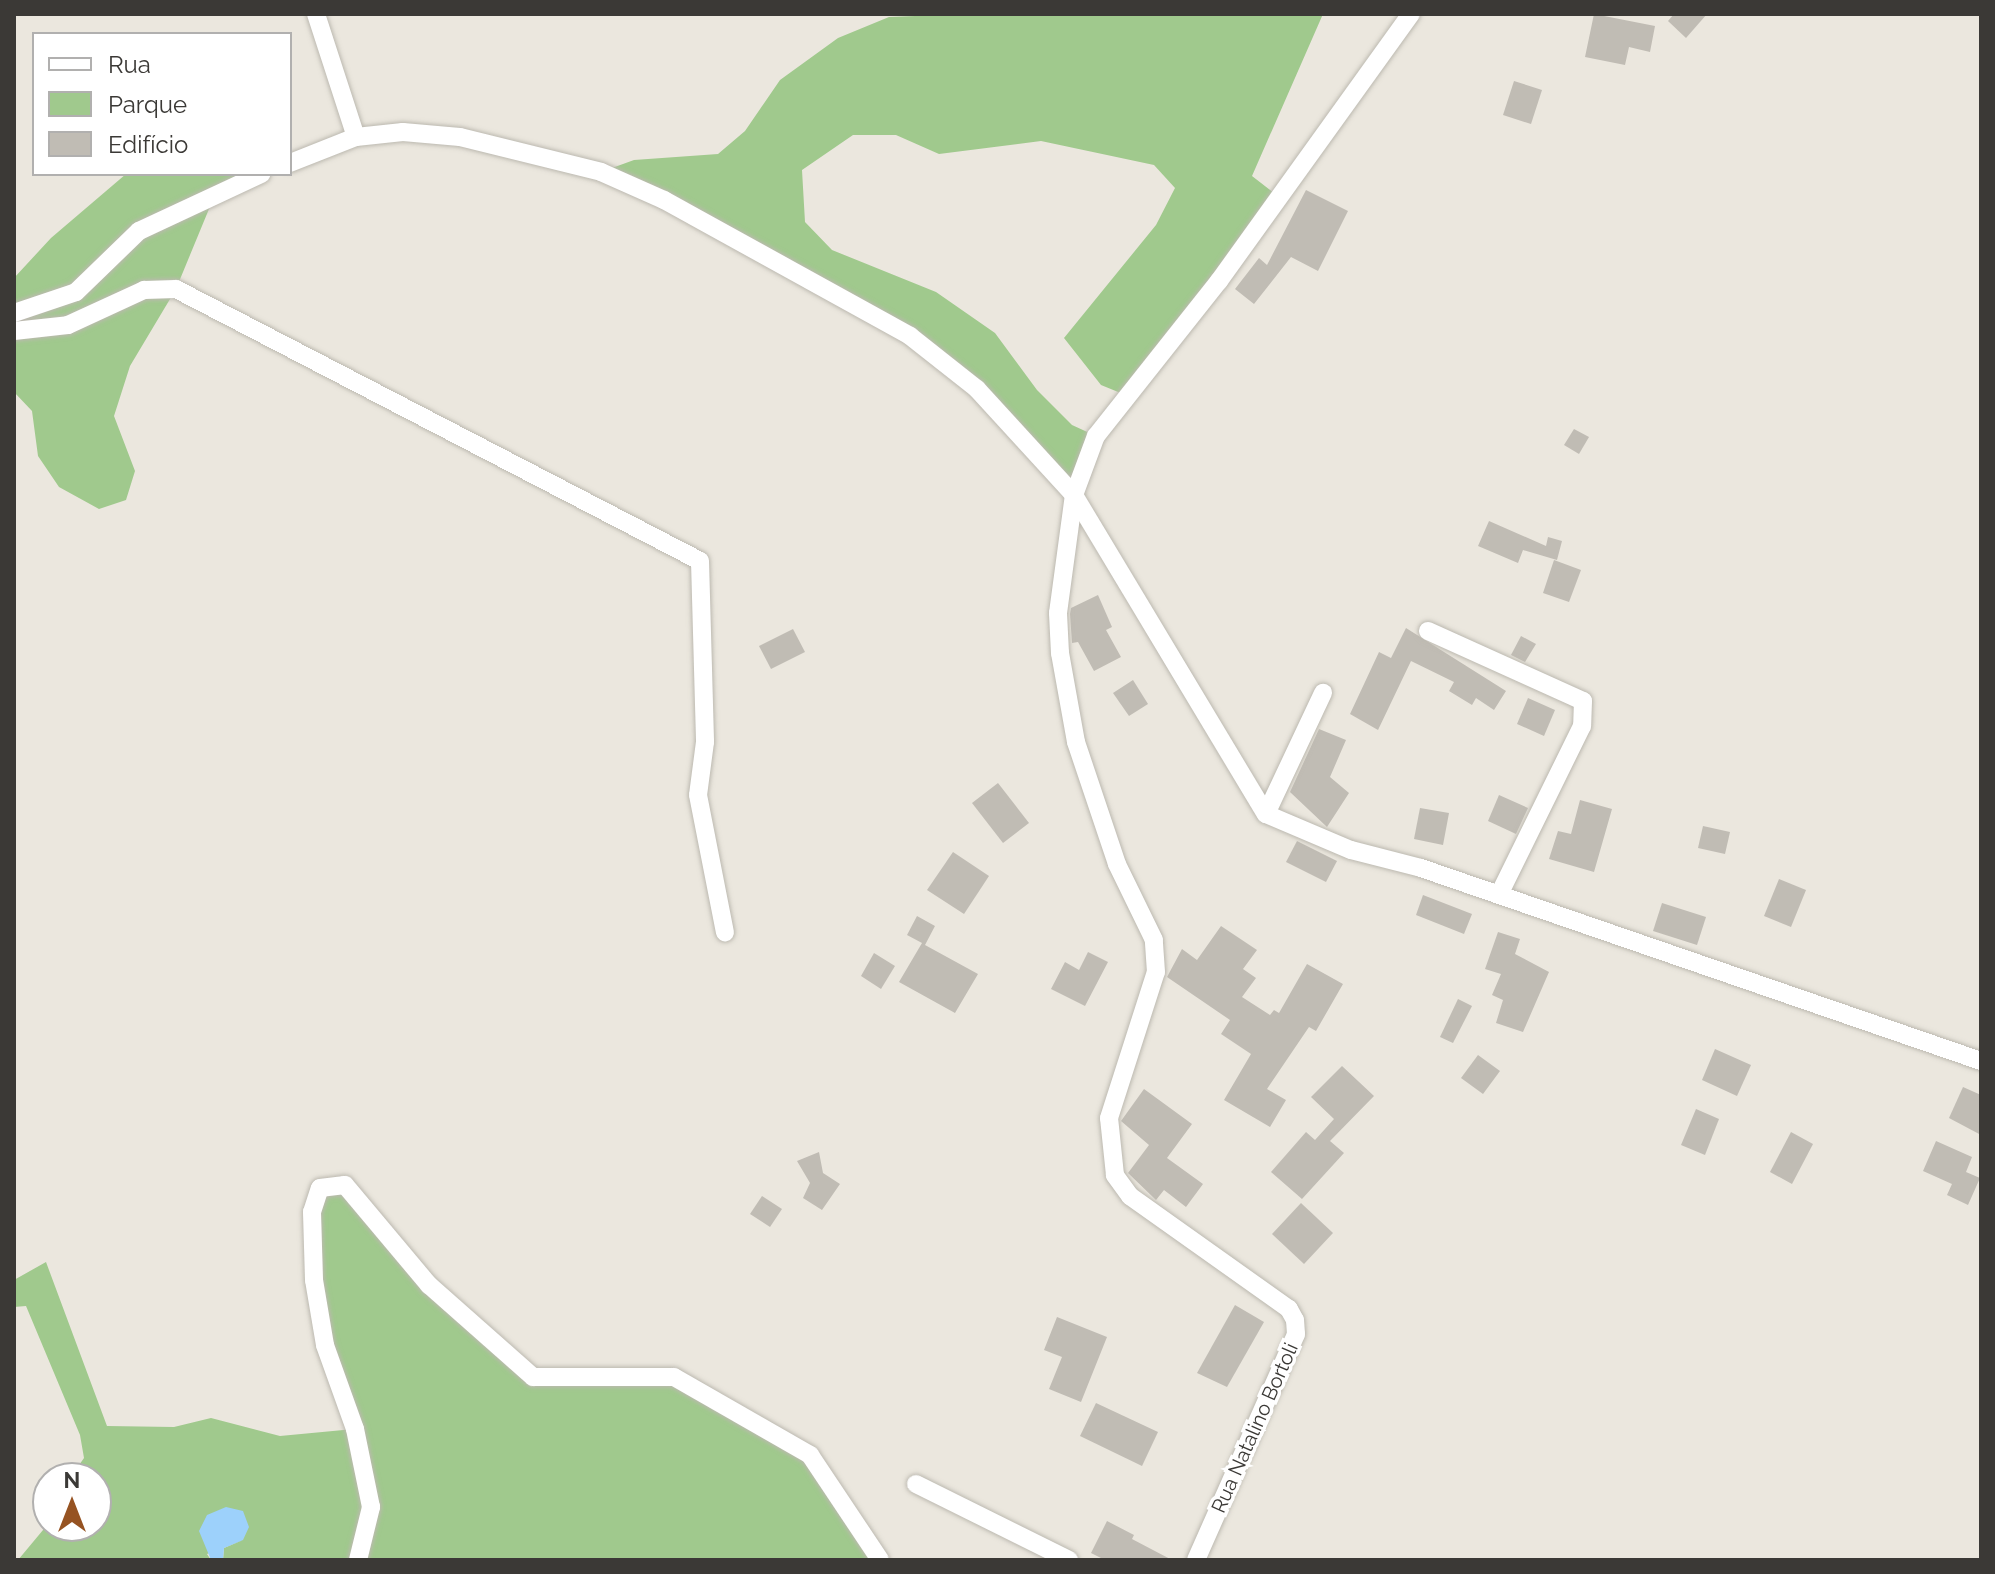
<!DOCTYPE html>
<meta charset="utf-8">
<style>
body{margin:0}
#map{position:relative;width:1995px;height:1574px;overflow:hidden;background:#ebe7de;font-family:Raleway,sans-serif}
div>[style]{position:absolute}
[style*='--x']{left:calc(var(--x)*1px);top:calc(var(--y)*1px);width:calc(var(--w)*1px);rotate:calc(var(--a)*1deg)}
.green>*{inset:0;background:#a0c98d}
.water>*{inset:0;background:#9dd1fb}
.building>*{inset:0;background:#c0bcb4}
.roads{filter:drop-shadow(0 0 2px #bcb9b0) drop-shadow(0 0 2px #bcb9b0)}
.minor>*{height:18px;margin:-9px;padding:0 9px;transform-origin:9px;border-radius:9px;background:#fff}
span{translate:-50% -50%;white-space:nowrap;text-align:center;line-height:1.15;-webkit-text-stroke:7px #fff;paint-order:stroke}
.street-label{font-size:20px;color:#3b3936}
.frame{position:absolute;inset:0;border:16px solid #3b3936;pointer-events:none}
.legend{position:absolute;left:32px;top:32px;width:260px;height:144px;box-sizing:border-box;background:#fff;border:2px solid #b1b0af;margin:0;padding:10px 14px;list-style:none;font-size:24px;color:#3b3936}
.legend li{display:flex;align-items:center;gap:16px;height:40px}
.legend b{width:40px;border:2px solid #b1b0af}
.north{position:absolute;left:32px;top:1462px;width:80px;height:80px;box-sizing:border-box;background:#fff;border:2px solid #b1b0af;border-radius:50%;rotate:0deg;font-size:22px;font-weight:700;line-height:32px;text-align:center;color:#3b3936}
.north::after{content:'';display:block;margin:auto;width:28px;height:36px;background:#965322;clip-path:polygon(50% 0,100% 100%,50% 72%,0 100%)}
</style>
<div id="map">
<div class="green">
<div style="clip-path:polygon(967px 14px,1323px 14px,1252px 176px,1279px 197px,1128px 396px,1101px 385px,1064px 338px,1156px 225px,1175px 188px,1154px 165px,1041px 141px,939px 154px,896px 135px,853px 135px,802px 170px,805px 222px,832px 250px,936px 292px,995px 333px,1037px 390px,1072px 425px,1096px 436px,1074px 495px,910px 336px,601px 172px,634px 160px,718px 154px,745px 131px,780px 80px,838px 38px,889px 17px)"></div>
<div style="clip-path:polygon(126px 174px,261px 174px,216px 192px,176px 289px,130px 366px,114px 416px,135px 471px,126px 500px,99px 509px,59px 487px,38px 456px,32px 411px,14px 392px,14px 278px,51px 238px)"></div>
<div style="clip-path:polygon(345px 1185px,367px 1216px,533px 1377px,674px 1377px,810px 1455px,880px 1560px,223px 1560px,224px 1548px,243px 1540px,207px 1554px,211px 1560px,18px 1560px,48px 1524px,96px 1526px,96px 1478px,70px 1478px,84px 1458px,80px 1435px,26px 1306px,14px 1307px,14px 1280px,46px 1262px,107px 1426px,174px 1427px,211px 1418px,280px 1436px,354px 1429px,325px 1345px,320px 1188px)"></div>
</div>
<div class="water">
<div style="clip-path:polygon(226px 1507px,243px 1511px,249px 1527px,243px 1540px,224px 1548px,223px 1560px,211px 1560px,199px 1531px,207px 1515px)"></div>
</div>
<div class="building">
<div style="clip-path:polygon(1594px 14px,1655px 26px,1650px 52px,1629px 47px,1625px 65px,1585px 57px)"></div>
<div style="clip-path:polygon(1674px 14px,1707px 14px,1686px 38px,1668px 21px)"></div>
<div style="clip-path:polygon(1514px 81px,1542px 90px,1531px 124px,1503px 115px)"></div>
<div style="clip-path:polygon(1306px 190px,1348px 211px,1318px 271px,1291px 257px,1254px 304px,1235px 289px,1259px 258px,1267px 265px)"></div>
<div style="clip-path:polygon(1574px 429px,1589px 437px,1579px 454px,1564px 445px)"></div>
<div style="clip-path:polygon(1489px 521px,1546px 546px,1548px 537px,1562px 541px,1557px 560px,1523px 550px,1518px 563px,1478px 546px)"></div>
<div style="clip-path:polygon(1554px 560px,1581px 570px,1569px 602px,1543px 593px)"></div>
<div style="clip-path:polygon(1098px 595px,1112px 627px,1106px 630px,1121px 657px,1094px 671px,1078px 642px,1072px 643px,1070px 614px,1071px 608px)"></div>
<div style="clip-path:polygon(1406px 628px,1506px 691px,1494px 710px,1476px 698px,1472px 705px,1449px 691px,1454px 682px,1411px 661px,1378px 730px,1350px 714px,1379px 652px,1391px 658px)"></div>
<div style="clip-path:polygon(793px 629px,805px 652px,771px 669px,759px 646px)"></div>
<div style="clip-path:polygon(1521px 636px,1536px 644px,1525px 662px,1511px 655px)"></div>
<div style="clip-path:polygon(1133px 680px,1148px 704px,1129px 716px,1113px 693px)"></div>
<div style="clip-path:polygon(1528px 698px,1555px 710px,1544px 736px,1517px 724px)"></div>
<div style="clip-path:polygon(1319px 729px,1346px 740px,1330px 777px,1349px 793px,1327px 827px,1290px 792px)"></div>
<div style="clip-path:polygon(998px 783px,1029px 823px,1003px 843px,972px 803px)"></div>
<div style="clip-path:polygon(1499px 795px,1528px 808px,1516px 834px,1488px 821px)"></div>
<div style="clip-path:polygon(1580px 800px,1612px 809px,1594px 872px,1549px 859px,1558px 831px,1571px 834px)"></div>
<div style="clip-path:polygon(1420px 808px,1449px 813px,1443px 845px,1414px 839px)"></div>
<div style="clip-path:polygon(1703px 826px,1730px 832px,1725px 854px,1698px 848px)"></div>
<div style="clip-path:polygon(1297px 841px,1337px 861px,1326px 882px,1286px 862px)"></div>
<div style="clip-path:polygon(953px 852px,989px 876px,964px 914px,927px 890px)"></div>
<div style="clip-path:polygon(1779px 879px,1806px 890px,1791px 927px,1764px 916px)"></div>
<div style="clip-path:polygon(1423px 895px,1472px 914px,1464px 934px,1416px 915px)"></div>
<div style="clip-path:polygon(1662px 903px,1706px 917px,1697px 945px,1653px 931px)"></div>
<div style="clip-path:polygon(917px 916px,935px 926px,925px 945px,978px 974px,955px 1013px,899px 982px,922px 943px,907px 935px)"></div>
<div style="clip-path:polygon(1221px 926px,1257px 950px,1243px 969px,1256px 978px,1242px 997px,1270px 1015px,1274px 1010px,1279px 1013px,1307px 964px,1343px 984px,1316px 1031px,1309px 1027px,1267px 1089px,1286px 1100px,1270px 1127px,1224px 1100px,1251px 1054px,1221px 1034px,1230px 1020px,1167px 977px,1182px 949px,1197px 960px)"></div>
<div style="clip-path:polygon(1498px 932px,1520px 939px,1515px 954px,1549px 972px,1523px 1032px,1496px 1023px,1503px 1000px,1492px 995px,1501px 974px,1485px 969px)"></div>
<div style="clip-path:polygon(1088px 952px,1108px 962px,1085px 1006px,1051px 989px,1065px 962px,1079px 970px)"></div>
<div style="clip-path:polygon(874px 953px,895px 966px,881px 989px,861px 976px)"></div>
<div style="clip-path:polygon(1458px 999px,1472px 1006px,1453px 1043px,1440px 1037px)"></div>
<div style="clip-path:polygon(1715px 1049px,1751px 1065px,1737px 1096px,1702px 1080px)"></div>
<div style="clip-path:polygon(1478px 1055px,1500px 1071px,1483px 1094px,1461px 1078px)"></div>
<div style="clip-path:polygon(1342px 1066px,1374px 1096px,1330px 1141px,1344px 1153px,1302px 1199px,1271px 1172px,1306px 1132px,1315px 1140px,1334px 1119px,1311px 1097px)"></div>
<div style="clip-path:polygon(1963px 1087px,1981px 1095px,1981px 1135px,1949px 1118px)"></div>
<div style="clip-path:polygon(1144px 1089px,1192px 1124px,1167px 1158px,1203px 1184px,1186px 1207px,1164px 1190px,1156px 1200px,1128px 1173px,1149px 1145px,1121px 1121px)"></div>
<div style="clip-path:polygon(1696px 1109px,1719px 1119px,1705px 1155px,1681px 1145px)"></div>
<div style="clip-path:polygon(1791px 1132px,1813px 1144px,1792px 1184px,1770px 1172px)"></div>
<div style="clip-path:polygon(1936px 1141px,1972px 1157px,1966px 1172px,1980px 1178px,1968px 1205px,1947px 1195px,1952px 1184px,1923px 1171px)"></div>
<div style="clip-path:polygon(819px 1152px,823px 1173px,840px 1184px,822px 1210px,803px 1198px,810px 1183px,797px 1161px)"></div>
<div style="clip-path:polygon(762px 1196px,782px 1209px,770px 1227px,750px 1214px)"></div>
<div style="clip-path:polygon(1301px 1203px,1333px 1233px,1304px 1264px,1272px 1234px)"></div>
<div style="clip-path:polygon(1235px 1305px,1264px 1322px,1227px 1387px,1197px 1373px)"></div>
<div style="clip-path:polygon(1057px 1317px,1107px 1337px,1081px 1402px,1049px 1389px,1062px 1357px,1044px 1350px)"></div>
<div style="clip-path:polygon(1096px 1403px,1158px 1432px,1142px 1466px,1080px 1436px)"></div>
<div style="clip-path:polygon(1107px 1521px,1134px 1535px,1132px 1539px,1172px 1560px,1105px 1560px,1091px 1553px)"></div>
</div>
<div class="roads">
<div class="minor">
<div style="--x:316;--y:14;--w:129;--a:72"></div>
<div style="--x:290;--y:163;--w:71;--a:-21.5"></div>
<div style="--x:356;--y:137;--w:47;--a:-6.1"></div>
<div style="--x:403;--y:132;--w:57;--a:5"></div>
<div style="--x:460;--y:137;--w:145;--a:13.9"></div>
<div style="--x:601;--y:172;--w:69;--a:24"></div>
<div style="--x:664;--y:200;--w:281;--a:28.9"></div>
<div style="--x:910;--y:336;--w:85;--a:38.3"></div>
<div style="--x:977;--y:389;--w:144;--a:47.5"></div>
<div style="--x:1074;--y:495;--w:372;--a:59"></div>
<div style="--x:1266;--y:814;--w:92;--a:23"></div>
<div style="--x:1351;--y:850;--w:72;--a:14.4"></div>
<div style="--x:1421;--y:868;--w:592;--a:19.02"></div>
<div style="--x:14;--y:313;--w:65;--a:-18.7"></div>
<div style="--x:76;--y:292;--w:88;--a:-44.1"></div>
<div style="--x:139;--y:231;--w:135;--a:-25"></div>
<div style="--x:14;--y:331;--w:54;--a:-6.3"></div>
<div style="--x:68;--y:325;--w:84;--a:-24.7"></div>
<div style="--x:144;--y:290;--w:32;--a:-2"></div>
<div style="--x:176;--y:289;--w:590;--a:27.43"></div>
<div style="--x:700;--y:561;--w:181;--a:88.4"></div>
<div style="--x:705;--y:742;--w:53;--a:97.5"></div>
<div style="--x:698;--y:795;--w:140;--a:78.9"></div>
<div style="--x:1428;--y:631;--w:170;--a:24.3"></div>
<div style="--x:1583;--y:701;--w:25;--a:92"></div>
<div style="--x:1582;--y:726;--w:188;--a:116.2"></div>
<div style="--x:1266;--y:814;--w:134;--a:-64.8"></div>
<div style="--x:916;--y:1484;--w:171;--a:26.4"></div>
<div style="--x:358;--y:1560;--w:55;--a:-76.2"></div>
<div style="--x:371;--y:1507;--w:80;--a:-101.6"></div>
<div style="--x:355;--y:1429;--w:89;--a:-109.7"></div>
<div style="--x:325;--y:1345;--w:66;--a:-99.6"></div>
<div style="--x:314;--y:1280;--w:68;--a:-91.7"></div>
<div style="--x:312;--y:1212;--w:25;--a:-72"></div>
<div style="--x:320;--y:1188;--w:25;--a:-7"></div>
<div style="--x:345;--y:1185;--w:131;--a:50"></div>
<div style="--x:429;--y:1285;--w:139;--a:41.5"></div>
<div style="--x:533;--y:1377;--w:141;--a:0"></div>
<div style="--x:674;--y:1377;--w:157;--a:29.8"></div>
<div style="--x:810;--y:1455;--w:126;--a:56.3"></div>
<div style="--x:1196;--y:1560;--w:247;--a:-66.1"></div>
<div style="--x:1296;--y:1334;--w:14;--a:-94"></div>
<div style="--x:1295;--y:1320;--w:13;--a:-119"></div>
<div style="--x:1289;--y:1309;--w:195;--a:-144.6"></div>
<div style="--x:1130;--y:1196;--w:26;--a:-126"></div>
<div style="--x:1115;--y:1175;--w:57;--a:-96"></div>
<div style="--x:1109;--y:1118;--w:153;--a:-72.2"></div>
<div style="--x:1156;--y:972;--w:32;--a:-94"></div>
<div style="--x:1154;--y:940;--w:85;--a:-116"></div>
<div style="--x:1117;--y:864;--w:129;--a:-108.6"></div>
<div style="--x:1076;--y:742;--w:90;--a:-100.2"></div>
<div style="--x:1060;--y:653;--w:40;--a:-92.9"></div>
<div style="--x:1058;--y:613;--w:119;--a:-82.3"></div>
<div style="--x:1074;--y:495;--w:63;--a:-69.6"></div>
<div style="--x:1096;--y:436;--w:198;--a:-51.6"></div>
<div style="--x:1219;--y:281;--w:329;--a:-54.3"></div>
</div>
</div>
<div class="street-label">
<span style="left:1255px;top:1428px;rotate:-66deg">Rua Natalino Bortoli</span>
</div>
<div class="frame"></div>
<ul class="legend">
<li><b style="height:10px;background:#fff"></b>Rua</li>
<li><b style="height:22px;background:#a0c98d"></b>Parque</li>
<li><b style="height:22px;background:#c0bcb4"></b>Edifício</li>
</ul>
<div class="north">N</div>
</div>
